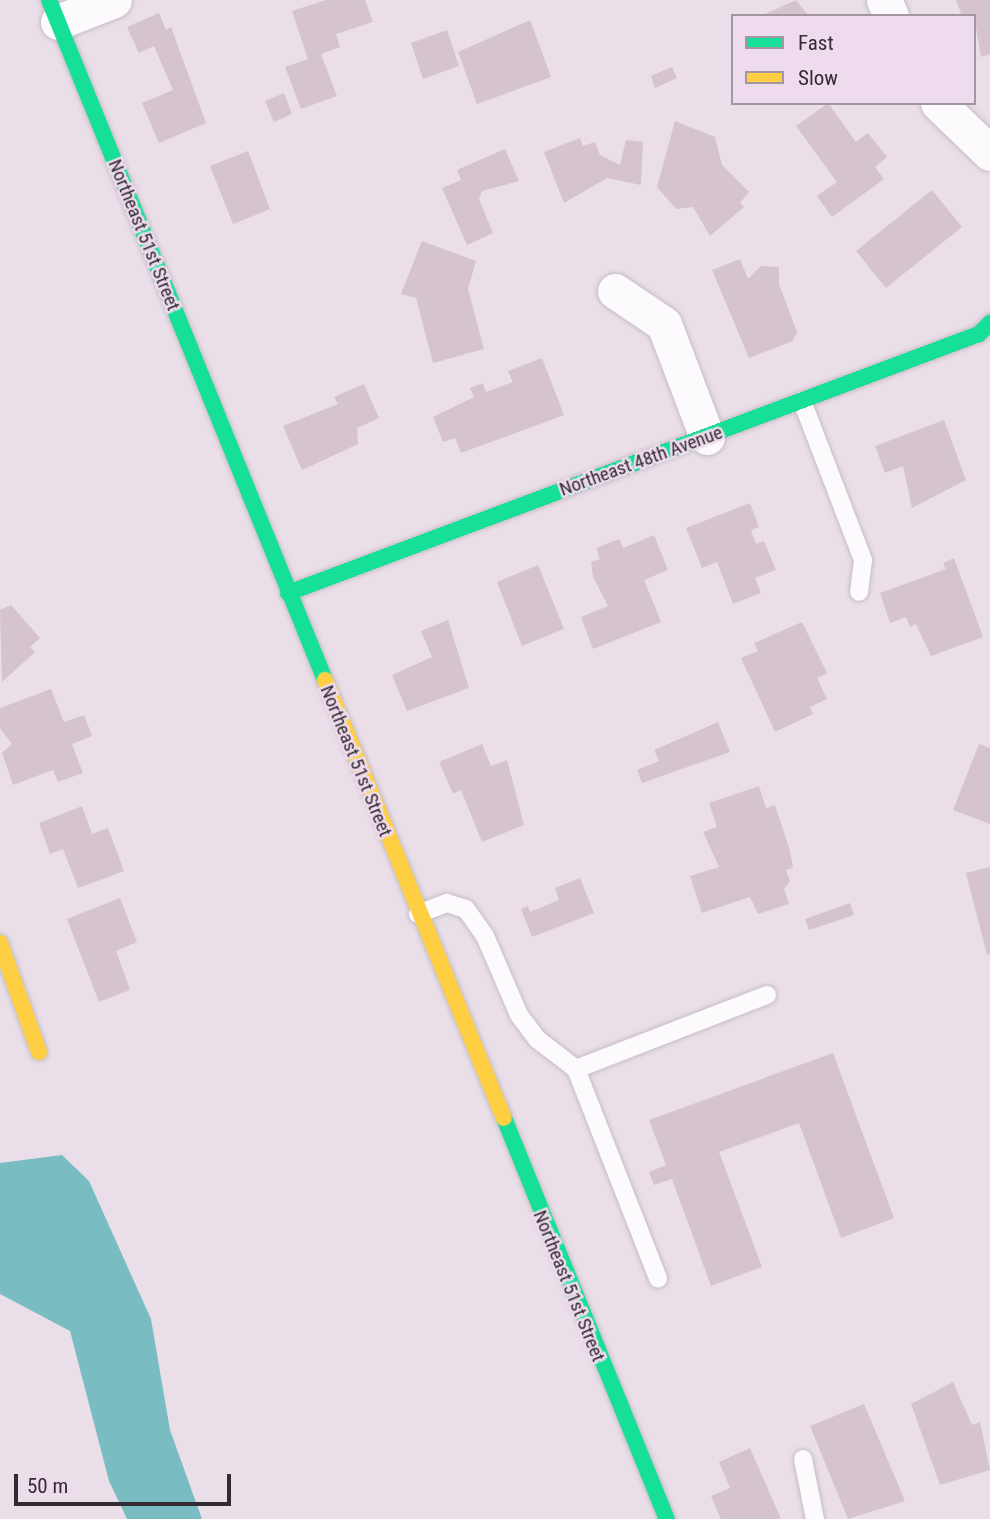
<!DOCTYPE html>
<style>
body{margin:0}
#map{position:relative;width:990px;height:1519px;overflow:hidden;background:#eadfe9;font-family:"Roboto Condensed",sans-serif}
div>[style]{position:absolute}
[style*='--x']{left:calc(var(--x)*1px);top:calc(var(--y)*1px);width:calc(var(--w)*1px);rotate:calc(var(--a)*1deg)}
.water>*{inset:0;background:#79bcc1}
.building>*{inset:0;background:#d5c3cf}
.roads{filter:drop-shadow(0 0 2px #c6bdc5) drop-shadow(0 0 2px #c6bdc5)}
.lane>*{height:18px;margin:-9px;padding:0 9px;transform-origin:9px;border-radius:9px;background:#fcfafc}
.street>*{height:35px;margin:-17.5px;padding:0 17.5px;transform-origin:17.5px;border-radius:17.5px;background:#fcfafc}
.fast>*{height:16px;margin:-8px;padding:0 8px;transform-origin:8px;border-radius:8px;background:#16e098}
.slow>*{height:16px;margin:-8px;padding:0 8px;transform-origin:8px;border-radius:8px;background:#ffcf43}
span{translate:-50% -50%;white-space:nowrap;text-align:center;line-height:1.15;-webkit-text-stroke:5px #eedbed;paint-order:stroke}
.street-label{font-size:19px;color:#322b32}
.legend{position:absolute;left:731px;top:14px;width:245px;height:91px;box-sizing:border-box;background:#eedbed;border:2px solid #a395a2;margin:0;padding:9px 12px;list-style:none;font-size:21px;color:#322b32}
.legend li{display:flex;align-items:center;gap:14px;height:35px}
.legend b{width:35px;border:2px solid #a395a2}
.scale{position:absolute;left:14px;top:1474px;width:217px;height:32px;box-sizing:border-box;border:4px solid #322b32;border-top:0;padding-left:9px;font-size:21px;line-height:24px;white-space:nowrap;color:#322b32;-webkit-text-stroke:5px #eedbed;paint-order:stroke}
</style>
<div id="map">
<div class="water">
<div style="clip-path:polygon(62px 1155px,89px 1181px,151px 1319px,170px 1430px,202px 1519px,127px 1519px,109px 1481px,70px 1331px,0 1294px,0 1163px)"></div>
</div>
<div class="building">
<div style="clip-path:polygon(326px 0,365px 0,373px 22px,336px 34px,340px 47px,321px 54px,337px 96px,301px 109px,285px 67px,308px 59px,292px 11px)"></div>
<div style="clip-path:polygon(796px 0,809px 16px,761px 16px)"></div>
<div style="clip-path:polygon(956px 0,990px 0,990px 54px,981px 57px,974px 16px,962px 16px)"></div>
<div style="clip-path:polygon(159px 13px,166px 30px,171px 27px,206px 123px,159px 143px,142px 103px,173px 90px,154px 46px,139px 53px,127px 27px)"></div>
<div style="clip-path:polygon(530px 20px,551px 77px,477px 104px,458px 52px)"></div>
<div style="clip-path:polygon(447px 30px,459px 66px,423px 79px,411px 43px)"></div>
<div style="clip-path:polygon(672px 67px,677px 78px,655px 88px,651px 76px)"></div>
<div style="clip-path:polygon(284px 93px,292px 114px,274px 122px,265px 101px)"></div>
<div style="clip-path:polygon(828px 103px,856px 142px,868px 133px,887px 157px,875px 167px,884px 179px,832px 217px,817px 196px,837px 182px,796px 126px)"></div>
<div style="clip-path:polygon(675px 121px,715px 137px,722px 165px,749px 192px,740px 203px,744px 207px,710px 236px,693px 207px,676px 209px,657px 187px)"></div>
<div style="clip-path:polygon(580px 138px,583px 146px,595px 142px,600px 155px,620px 165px,626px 140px,643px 142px,641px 185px,607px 178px,564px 203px,544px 152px)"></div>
<div style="clip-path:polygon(505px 149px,519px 181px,482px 191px,479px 199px,493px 233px,467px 245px,442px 188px,461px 180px,457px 170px)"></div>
<div style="clip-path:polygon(248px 151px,270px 209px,233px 224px,210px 166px)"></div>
<div style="clip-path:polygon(932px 190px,962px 227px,886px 288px,856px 251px)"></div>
<div style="clip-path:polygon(422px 241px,476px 261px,468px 289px,484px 349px,433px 363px,416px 298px,401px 294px)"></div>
<div style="clip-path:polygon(740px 259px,748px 279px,761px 266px,779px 267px,779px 284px,797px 332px,793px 341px,749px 358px,712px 270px)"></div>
<div style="clip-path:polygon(542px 358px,564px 415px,461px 453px,455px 438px,443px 442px,433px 417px,474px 397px,470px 388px,483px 383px,486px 392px,513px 382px,508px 371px)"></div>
<div style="clip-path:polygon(364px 384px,379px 418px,357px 428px,358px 444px,302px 470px,283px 426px,338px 404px,334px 397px)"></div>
<div style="clip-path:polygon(944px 420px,966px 480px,912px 508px,903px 466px,885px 473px,875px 446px)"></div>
<div style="clip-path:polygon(750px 503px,759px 527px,751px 530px,756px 544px,764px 541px,776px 570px,755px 578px,761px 593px,733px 604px,717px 562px,702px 568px,686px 528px)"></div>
<div style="clip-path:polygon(654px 535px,668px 570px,644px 580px,661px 622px,593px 649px,581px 617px,608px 606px,593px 577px,591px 562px,600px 559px,596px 548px,619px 539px,623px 548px)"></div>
<div style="clip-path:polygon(954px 558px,983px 637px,931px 656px,916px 624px,910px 627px,906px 617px,890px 623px,880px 593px,946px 569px,943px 563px)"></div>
<div style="clip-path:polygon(538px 565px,564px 629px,522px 646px,497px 582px)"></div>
<div style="clip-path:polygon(11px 605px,40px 638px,30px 647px,35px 652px,2px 682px,0 610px)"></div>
<div style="clip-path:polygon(448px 620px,469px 688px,407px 711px,392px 675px,432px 657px,421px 631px)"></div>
<div style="clip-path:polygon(802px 622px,827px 673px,817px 678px,827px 699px,810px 707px,813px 714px,775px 732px,741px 658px,758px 651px,754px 643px)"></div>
<div style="clip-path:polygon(51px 689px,64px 722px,84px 715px,92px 736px,72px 744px,83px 773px,58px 782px,53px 770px,13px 785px,2px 753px,12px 744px,0 728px,0 708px)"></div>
<div style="clip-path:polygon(718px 722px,730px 752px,642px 783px,637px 770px,659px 761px,654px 750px)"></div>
<div style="clip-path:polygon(482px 744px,491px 766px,507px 760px,524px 825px,482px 842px,461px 790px,453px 794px,439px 762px)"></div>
<div style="clip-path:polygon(979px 744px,990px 748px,990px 824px,953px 810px)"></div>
<div style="clip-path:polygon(759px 786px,766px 808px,775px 805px,790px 851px,793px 868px,786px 870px,790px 881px,784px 889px,789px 904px,758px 914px,750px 897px,702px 913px,690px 876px,719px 867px,703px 832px,717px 827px,709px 803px)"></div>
<div style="clip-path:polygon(82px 806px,92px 834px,108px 828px,124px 871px,78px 888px,63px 849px,50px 854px,39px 823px)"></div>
<div style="clip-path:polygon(990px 867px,990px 954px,987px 955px,966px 873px)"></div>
<div style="clip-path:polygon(580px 878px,594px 913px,532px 937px,521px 909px,528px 906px,530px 912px,559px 900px,555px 888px)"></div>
<div style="clip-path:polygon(120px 898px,137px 942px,116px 951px,130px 990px,99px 1002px,67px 919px)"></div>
<div style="clip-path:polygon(850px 903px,854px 915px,809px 930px,805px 919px)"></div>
<div style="clip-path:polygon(833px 1053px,894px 1218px,841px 1238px,799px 1123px,719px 1152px,762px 1267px,711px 1286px,672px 1179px,654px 1185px,649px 1172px,666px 1165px,649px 1120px)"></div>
<div style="clip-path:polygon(953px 1382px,972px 1425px,980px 1422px,990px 1470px,940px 1485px,911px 1404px)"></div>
<div style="clip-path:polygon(864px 1404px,905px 1501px,848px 1519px,810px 1426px)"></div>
<div style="clip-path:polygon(750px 1448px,781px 1519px,721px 1519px,711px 1496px,730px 1488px,719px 1462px)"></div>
</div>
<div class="roads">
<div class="lane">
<div style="--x:802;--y:401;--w:170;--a:69"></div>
<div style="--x:863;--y:560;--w:32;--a:97"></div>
<div style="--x:418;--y:914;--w:31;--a:-21"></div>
<div style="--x:447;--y:903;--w:20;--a:18"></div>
<div style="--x:466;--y:909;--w:33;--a:55"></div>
<div style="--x:485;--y:936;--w:86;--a:66.7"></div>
<div style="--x:519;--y:1015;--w:30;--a:53"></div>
<div style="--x:537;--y:1039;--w:49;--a:37.6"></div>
<div style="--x:576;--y:1069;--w:225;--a:68.6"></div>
<div style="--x:576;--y:1069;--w:205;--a:-21.2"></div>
<div style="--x:803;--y:1459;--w:61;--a:78.7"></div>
</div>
<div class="street">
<div style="--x:884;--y:0;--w:17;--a:66"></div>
<div style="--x:58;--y:22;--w:60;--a:-21.4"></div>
<div style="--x:938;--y:103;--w:72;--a:43.9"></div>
<div style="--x:615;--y:291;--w:59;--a:34"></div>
<div style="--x:664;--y:324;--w:121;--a:69.2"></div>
</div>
<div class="fast">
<div style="--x:49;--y:0;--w:734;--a:67.91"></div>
<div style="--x:288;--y:593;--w:738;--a:-20.55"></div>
<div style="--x:979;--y:334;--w:16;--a:-45"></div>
<div style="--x:504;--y:1118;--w:433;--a:67.9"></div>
</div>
<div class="slow">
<div style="--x:325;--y:680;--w:473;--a:67.8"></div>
<div style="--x:0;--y:943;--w:116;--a:70.3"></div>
</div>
</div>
<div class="street-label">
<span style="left:144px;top:235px;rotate:68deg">Northeast 51st Street</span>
<span style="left:641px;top:461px;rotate:-20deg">Northeast 48th Avenue</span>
<span style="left:356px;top:761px;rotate:68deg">Northeast 51st Street</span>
<span style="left:569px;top:1286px;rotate:68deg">Northeast 51st Street</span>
</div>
<ul class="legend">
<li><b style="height:9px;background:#16e098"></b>Fast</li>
<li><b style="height:9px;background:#ffcf43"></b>Slow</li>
</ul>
<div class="scale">50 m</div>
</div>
